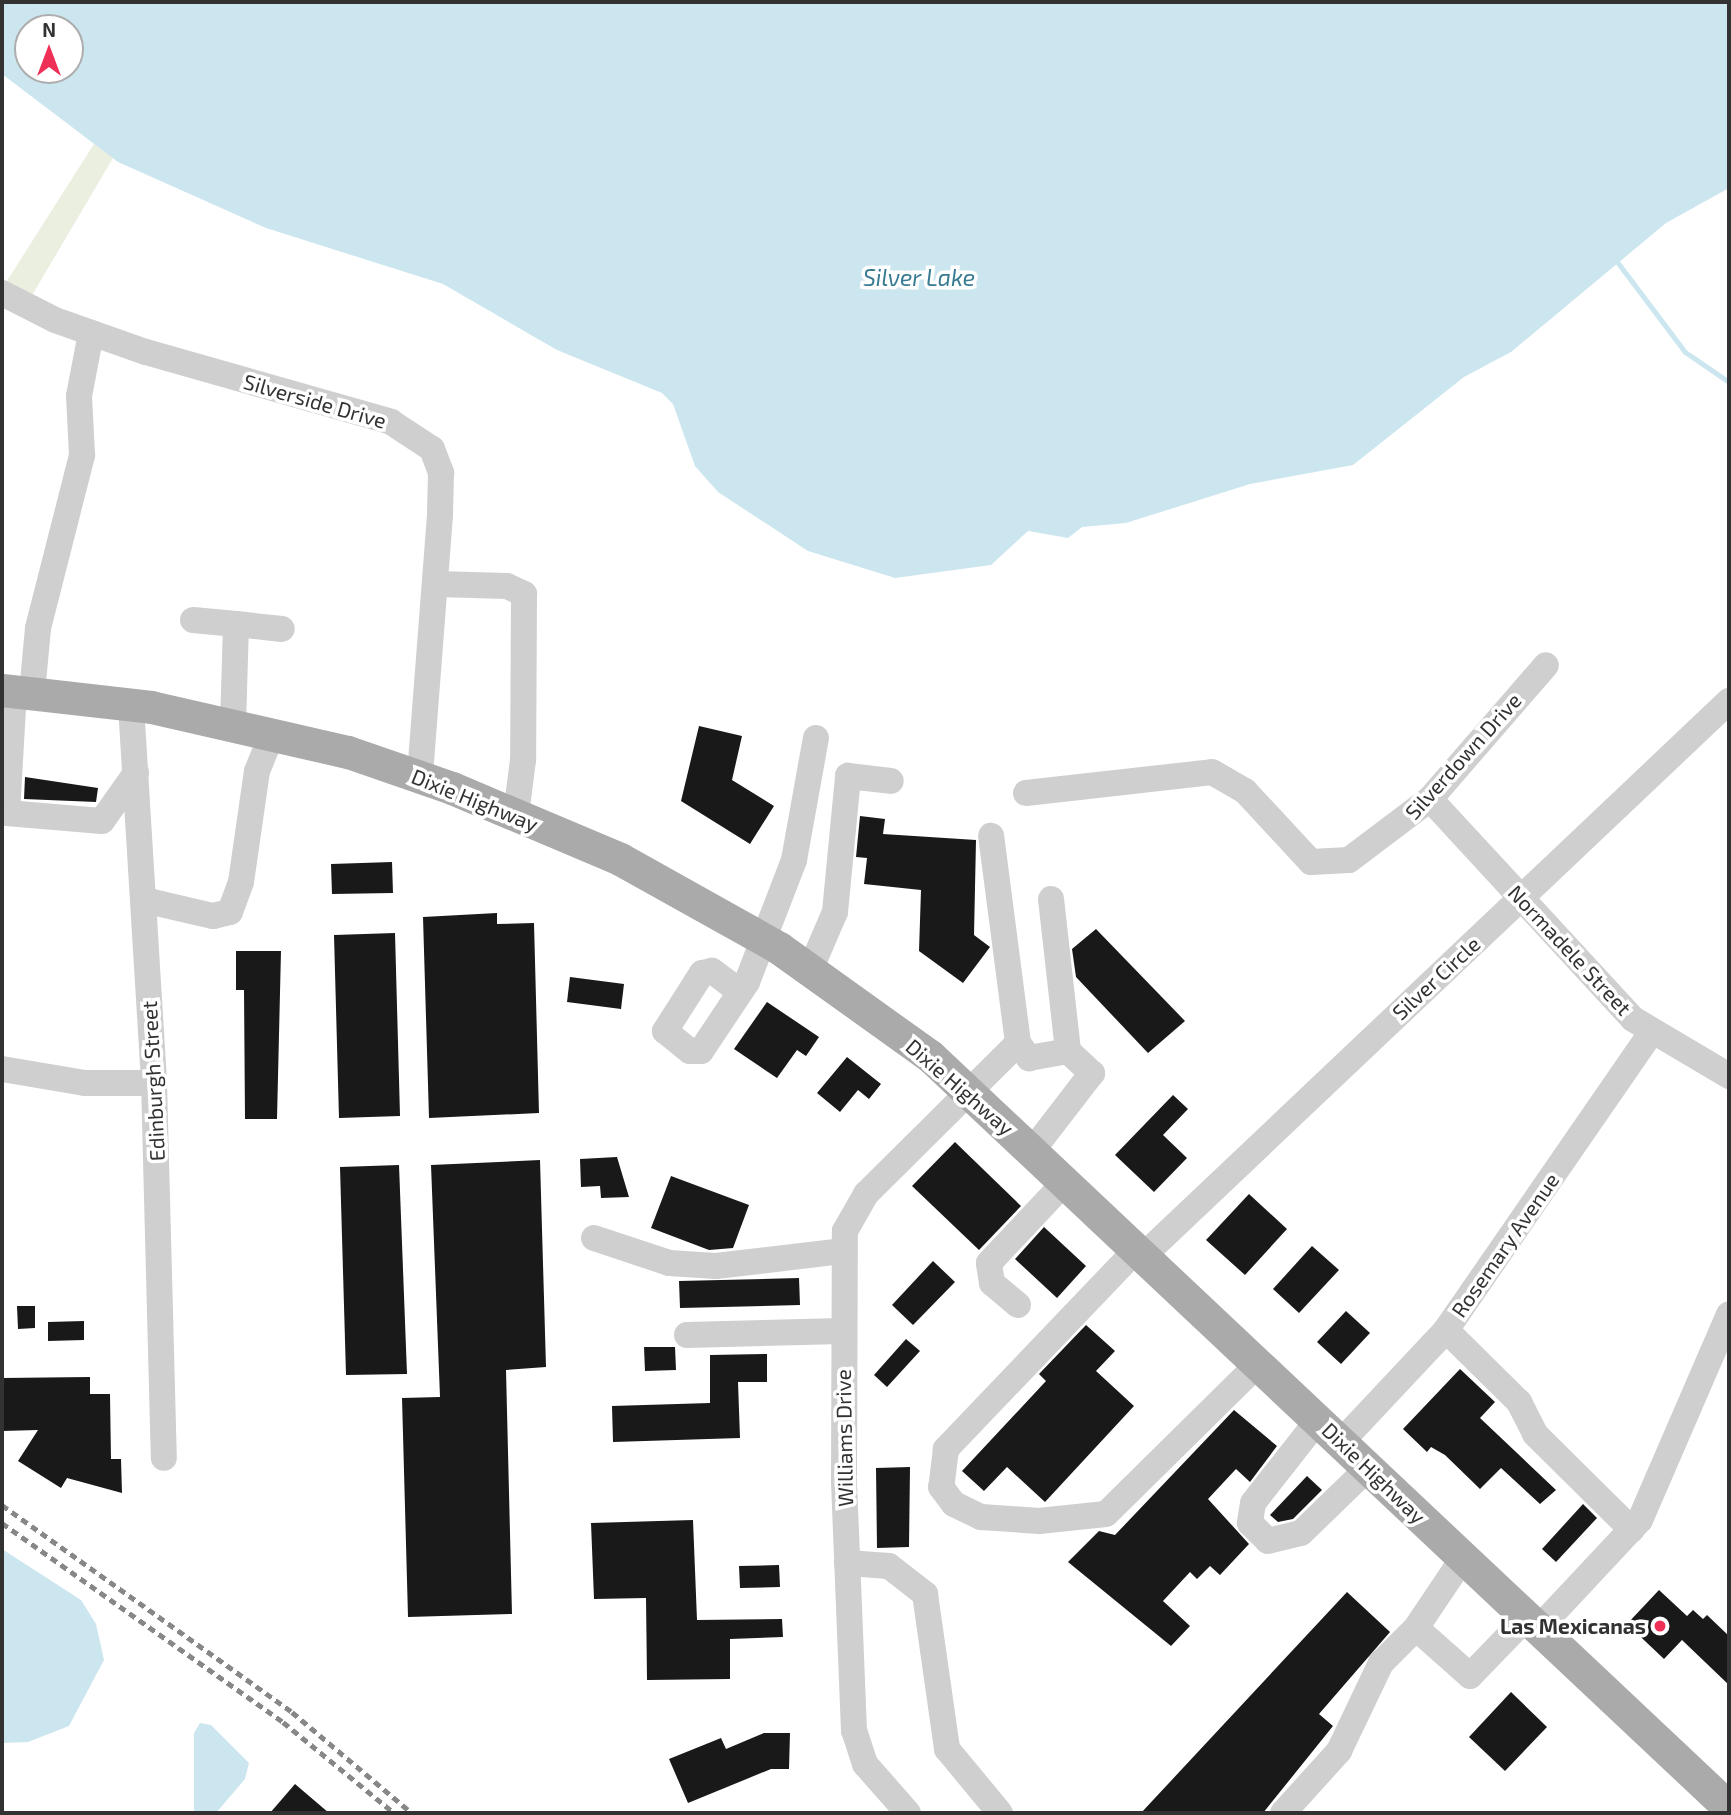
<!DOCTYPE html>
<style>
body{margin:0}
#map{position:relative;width:1731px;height:1815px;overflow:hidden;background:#fff;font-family:"Exo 2",sans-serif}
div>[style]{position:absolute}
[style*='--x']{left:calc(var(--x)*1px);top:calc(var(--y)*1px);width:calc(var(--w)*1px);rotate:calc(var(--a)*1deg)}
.green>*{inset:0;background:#eaefe0}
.water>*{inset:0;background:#cce6ef}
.stream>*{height:5px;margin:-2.5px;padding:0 2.5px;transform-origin:2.5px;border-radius:2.5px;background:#cce6ef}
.building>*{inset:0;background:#191919}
.minor>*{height:26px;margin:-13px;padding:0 13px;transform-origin:13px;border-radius:13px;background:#cfcfcf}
.major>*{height:33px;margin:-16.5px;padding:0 16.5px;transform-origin:16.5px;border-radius:16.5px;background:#aaa}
.rail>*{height:5px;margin-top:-2.5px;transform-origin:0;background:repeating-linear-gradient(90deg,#878787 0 7px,transparent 0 12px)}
.dots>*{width:19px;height:19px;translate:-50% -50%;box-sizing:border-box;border:4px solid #fff;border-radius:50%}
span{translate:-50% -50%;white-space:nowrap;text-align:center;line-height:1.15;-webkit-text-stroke:7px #fff;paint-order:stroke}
.street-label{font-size:21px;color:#323232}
.poi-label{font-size:21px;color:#323232;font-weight:700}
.right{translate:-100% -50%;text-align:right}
.water-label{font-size:23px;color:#397b93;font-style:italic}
.frame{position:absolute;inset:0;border:4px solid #323232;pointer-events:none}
.north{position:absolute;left:14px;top:14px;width:70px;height:70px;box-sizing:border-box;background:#fff;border:2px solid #adadad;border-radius:50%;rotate:0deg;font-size:19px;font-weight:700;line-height:28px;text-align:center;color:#323232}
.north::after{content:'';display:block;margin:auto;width:24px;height:32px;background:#ee3057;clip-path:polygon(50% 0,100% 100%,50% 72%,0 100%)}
</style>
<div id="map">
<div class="green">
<div style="clip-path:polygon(94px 144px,113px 158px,31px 297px,5px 284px)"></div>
</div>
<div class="water">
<div style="clip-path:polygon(evenodd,2px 2px,1729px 2px,1729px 188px,1666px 223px,1511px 352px,1464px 377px,1353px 465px,1250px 484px,1126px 523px,1082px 527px,1068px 538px,1028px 531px,991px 565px,895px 578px,808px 551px,718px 492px,695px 466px,673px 404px,662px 393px,557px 350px,443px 284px,266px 228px,118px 162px,2px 74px,2px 2px,28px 28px,70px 28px,70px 70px,28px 70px,28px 28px)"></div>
<div style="clip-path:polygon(2px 1549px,81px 1600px,96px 1624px,104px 1660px,69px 1726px,28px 1742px,2px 1743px)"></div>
<div style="clip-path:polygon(200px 1723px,211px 1725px,249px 1763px,245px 1779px,216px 1813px,194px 1813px,194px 1733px)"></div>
</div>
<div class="stream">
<div style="--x:1618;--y:263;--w:111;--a:53"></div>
<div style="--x:1685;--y:352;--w:53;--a:34.3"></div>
</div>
<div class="building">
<div style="clip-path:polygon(699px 726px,742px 736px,732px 780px,774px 806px,750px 844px,681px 801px)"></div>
<div style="clip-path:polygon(25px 777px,98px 788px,96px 802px,24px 799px)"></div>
<div style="clip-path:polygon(860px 816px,885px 819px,883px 834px,976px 840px,974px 935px,990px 947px,963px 983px,919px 951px,921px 890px,864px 884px,867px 858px,856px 857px)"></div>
<div style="clip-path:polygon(392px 862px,393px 893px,332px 894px,331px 864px)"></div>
<div style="clip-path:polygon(497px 913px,497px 924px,534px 923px,539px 1113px,429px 1118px,423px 917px)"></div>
<div style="clip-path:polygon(1096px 929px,1185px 1021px,1148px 1053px,1076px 977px,1072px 949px)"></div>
<div style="clip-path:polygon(395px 933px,400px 1116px,339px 1118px,334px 935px)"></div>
<div style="clip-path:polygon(236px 951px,281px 951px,277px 1119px,245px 1119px,244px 990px,236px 990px)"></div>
<div style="clip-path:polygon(570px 977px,624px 984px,621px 1009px,567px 1002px)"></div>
<div style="clip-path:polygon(767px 1002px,819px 1037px,806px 1056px,797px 1050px,777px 1078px,734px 1049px)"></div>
<div style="clip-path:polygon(847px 1057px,881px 1084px,869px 1099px,858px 1090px,840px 1112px,817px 1093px)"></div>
<div style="clip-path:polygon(1173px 1095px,1188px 1109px,1163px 1135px,1187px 1158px,1154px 1192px,1115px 1155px)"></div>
<div style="clip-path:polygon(955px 1142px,1021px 1206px,979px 1250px,912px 1186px)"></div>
<div style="clip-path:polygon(617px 1157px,629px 1197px,601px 1198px,600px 1186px,581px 1187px,580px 1159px)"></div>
<div style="clip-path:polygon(540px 1160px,546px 1367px,506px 1370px,512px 1614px,408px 1617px,402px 1398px,440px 1397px,431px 1165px)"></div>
<div style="clip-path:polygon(399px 1165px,407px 1374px,346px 1375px,340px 1167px)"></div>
<div style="clip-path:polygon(671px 1176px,749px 1205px,733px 1248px,709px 1250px,651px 1228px)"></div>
<div style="clip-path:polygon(1249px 1194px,1287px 1229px,1245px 1275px,1206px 1240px)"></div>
<div style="clip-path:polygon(1044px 1227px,1086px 1266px,1057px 1298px,1015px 1259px)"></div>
<div style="clip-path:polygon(1312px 1246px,1339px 1270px,1299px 1313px,1273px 1289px)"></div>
<div style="clip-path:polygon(933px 1261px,955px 1282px,913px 1325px,892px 1305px)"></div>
<div style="clip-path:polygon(799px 1278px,800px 1305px,680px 1308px,679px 1281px)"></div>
<div style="clip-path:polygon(17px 1306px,35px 1306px,35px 1328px,18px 1329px)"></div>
<div style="clip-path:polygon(1346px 1311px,1370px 1333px,1341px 1364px,1317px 1342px)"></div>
<div style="clip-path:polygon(84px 1321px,84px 1340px,48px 1341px,48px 1322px)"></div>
<div style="clip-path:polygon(1086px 1325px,1115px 1351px,1096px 1371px,1134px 1406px,1045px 1502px,1007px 1467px,984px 1491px,962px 1471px,1046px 1381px,1039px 1374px)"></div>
<div style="clip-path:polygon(906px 1339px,920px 1351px,887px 1387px,874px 1375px)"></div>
<div style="clip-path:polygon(644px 1347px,675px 1347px,676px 1370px,645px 1371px)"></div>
<div style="clip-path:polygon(767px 1354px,767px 1382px,738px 1382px,740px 1438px,613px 1442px,612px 1406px,710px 1403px,710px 1355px)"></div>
<div style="clip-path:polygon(1460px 1369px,1495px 1402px,1480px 1418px,1556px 1490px,1540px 1504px,1501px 1468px,1480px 1489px,1445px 1455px,1431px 1447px,1427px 1452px,1403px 1429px)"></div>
<div style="clip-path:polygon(90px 1377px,90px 1394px,110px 1394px,111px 1459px,121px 1459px,122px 1493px,67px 1478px,61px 1488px,18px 1461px,38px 1430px,2px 1431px,2px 1378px)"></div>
<div style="clip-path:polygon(1234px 1410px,1277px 1446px,1250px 1482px,1236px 1469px,1208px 1499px,1249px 1544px,1220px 1575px,1210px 1566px,1197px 1579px,1190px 1572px,1163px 1601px,1190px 1626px,1171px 1646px,1068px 1562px,1099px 1531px,1115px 1535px)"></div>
<div style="clip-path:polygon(910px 1467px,909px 1547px,877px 1548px,876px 1468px)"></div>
<div style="clip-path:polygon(1307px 1476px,1322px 1490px,1293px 1519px,1278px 1522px,1270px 1515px)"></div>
<div style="clip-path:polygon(1583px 1504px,1597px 1518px,1556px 1562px,1542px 1549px)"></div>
<div style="clip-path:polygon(693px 1520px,697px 1620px,782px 1619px,783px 1637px,730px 1639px,730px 1679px,647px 1680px,646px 1598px,594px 1599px,591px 1523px)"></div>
<div style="clip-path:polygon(779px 1565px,780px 1587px,740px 1588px,739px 1566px)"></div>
<div style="clip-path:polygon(1659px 1590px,1687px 1616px,1693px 1610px,1703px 1619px,1707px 1615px,1729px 1636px,1729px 1685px,1682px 1640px,1664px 1659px,1627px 1624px)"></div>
<div style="clip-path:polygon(1347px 1592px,1390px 1632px,1319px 1714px,1333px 1726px,1263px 1813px,1141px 1813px)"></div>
<div style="clip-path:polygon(1511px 1692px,1547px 1727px,1505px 1771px,1469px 1737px)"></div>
<div style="clip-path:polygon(764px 1733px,790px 1733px,789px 1769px,771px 1769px,688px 1803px,669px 1759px,721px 1738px,726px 1749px)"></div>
<div style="clip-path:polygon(295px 1784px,329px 1813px,270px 1813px)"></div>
</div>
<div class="minor">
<div style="--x:2;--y:293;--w:59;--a:27"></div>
<div style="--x:55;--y:320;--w:96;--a:19.4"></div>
<div style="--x:146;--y:352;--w:255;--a:15.9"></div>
<div style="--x:391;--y:422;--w:49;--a:33.4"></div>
<div style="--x:432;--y:449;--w:26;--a:69"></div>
<div style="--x:441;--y:473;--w:42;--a:91.4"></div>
<div style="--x:440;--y:515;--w:263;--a:94.4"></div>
<div style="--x:437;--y:584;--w:70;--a:1.6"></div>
<div style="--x:507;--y:586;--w:19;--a:25"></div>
<div style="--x:524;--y:594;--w:166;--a:90.3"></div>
<div style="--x:523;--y:760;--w:55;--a:97.3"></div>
<div style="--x:193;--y:620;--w:43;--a:5.3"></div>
<div style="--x:236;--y:624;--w:99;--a:91.7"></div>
<div style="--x:236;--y:624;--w:46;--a:6.2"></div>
<div style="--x:14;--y:691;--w:122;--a:93.3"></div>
<div style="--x:7;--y:813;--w:95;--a:4.8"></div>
<div style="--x:102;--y:821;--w:59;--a:-54.7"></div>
<div style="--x:32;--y:693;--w:65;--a:-84.7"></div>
<div style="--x:38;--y:628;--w:179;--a:-75.7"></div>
<div style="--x:82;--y:455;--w:59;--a:-92.9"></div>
<div style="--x:79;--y:396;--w:64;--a:-79.2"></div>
<div style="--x:131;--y:705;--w:379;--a:86.5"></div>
<div style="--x:154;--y:1083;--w:375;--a:88.5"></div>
<div style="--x:1026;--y:793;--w:187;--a:-6.4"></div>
<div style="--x:1212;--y:772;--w:38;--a:30"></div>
<div style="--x:1245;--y:791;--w:97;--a:47.1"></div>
<div style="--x:1311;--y:862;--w:38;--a:-3"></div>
<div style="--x:1349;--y:860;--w:101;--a:-37"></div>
<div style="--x:1430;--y:799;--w:177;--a:-49.1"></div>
<div style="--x:1430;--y:799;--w:299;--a:47.3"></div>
<div style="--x:1633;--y:1019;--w:112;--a:30.7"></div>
<div style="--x:1051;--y:899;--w:153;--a:83.6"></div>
<div style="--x:144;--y:900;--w:71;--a:13.1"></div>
<div style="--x:213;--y:916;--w:17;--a:-13"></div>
<div style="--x:230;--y:912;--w:32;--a:-70"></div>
<div style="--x:241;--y:882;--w:112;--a:-81.8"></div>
<div style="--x:257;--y:771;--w:42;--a:-67.7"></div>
<div style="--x:810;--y:970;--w:63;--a:-66.7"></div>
<div style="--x:835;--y:912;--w:137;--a:-84.5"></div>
<div style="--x:848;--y:776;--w:43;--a:6.6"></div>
<div style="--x:739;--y:991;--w:34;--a:-143"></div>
<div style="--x:712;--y:971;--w:10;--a:169"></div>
<div style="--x:702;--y:973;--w:69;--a:122.5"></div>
<div style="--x:665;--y:1031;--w:32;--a:39"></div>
<div style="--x:690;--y:1051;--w:11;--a:0"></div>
<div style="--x:701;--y:1051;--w:83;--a:-56.3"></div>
<div style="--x:747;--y:982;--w:131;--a:-68.9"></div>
<div style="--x:794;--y:860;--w:124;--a:-79.8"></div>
<div style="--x:1018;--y:1043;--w:19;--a:54"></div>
<div style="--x:1029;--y:1058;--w:40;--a:-10"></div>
<div style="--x:1068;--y:1051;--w:33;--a:43"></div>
<div style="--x:1092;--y:1073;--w:98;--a:127.6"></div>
<div style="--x:2;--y:1069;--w:84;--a:9.6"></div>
<div style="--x:85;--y:1083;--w:69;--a:0"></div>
<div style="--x:594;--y:1238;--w:79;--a:18.4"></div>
<div style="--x:669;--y:1263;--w:47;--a:3.7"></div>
<div style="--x:716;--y:1266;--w:129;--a:-6.7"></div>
<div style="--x:1137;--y:1249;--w:277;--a:133.7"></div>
<div style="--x:946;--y:1449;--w:38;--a:97"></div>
<div style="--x:941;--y:1487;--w:21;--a:53"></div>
<div style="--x:954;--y:1504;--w:30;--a:26"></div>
<div style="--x:981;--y:1517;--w:58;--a:3.9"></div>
<div style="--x:1039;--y:1521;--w:67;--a:-6"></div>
<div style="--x:1106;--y:1514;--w:215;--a:-44.6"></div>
<div style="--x:1144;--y:1255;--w:806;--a:-43.44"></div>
<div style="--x:1018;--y:1305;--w:34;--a:-140"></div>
<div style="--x:992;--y:1283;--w:20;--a:-99"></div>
<div style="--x:989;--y:1263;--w:111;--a:-46.8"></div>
<div style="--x:1446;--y:1330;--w:103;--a:44.6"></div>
<div style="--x:1519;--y:1402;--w:36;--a:63"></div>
<div style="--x:1535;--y:1434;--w:136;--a:44.7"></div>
<div style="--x:687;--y:1335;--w:155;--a:-1.5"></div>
<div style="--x:1318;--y:1420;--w:105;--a:128.1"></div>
<div style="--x:1253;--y:1503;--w:20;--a:99"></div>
<div style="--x:1250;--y:1523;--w:25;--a:45"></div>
<div style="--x:1268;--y:1541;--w:34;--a:-14"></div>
<div style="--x:1301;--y:1533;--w:93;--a:-44.1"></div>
<div style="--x:1341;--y:1442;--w:154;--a:-46.8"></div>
<div style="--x:1446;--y:1330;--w:361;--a:-55.4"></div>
<div style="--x:847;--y:1563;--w:42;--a:4.1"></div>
<div style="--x:889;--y:1566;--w:46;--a:37.9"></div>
<div style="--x:925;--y:1594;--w:157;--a:81.9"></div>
<div style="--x:947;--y:1749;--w:83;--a:50.4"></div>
<div style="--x:1416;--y:1628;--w:72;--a:41.6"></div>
<div style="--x:1470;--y:1676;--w:81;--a:-46"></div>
<div style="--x:1538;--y:1629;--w:149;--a:-46.9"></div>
<div style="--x:1640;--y:1520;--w:224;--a:-66.6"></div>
<div style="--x:908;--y:1813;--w:65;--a:-131.3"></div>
<div style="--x:865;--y:1764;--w:35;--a:-108"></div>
<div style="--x:854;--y:1731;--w:249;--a:-92.3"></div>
<div style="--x:844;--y:1482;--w:251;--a:-89.8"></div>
<div style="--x:845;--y:1231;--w:43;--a:-60.4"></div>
<div style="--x:866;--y:1194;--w:214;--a:-44.8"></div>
<div style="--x:1018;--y:1043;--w:209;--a:-97.4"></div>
<div style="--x:1283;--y:1813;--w:84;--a:-47.9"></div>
<div style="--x:1339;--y:1751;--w:98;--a:-64.5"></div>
<div style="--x:1381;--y:1663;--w:49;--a:-45"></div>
<div style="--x:1416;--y:1628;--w:84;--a:-56.1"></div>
</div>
<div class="major">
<div style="--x:2;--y:690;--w:150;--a:6.5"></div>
<div style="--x:151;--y:707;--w:202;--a:12.9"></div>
<div style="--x:348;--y:752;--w:110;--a:19.1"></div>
<div style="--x:452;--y:788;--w:182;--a:22.9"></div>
<div style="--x:620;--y:859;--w:182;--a:29.2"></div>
<div style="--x:779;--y:948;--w:186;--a:35.6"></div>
<div style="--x:930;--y:1056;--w:1097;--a:43.26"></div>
</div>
<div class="rail">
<div style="--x:2;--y:1505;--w:356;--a:35.5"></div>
<div style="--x:292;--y:1712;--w:157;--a:40.1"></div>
<div style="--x:2;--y:1523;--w:344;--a:35.3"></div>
<div style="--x:283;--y:1722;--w:144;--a:39.3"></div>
</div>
<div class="dots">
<div style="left:1660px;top:1626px;background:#ee3057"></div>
</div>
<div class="street-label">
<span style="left:315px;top:401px;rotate:16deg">Silverside Drive</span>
<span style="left:1463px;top:756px;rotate:-48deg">Silverdown Drive</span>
<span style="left:475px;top:800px;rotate:22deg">Dixie Highway</span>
<span style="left:1570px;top:950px;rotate:47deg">Normadele Street</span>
<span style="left:1436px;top:978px;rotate:-43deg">Silver Circle</span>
<span style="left:153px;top:1081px;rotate:-93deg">Edinburgh Street</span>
<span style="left:960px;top:1087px;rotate:41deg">Dixie Highway</span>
<span style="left:1505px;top:1245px;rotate:-55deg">Rosemary Avenue</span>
<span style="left:844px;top:1438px;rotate:-91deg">Williams Drive</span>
<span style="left:1374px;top:1473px;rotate:44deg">Dixie Highway</span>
</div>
<div class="poi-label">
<span class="right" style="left:1646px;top:1626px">Las Mexicanas</span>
</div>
<div class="water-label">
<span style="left:919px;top:277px">Silver Lake</span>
</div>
<div class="frame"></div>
<div class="north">N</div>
</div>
